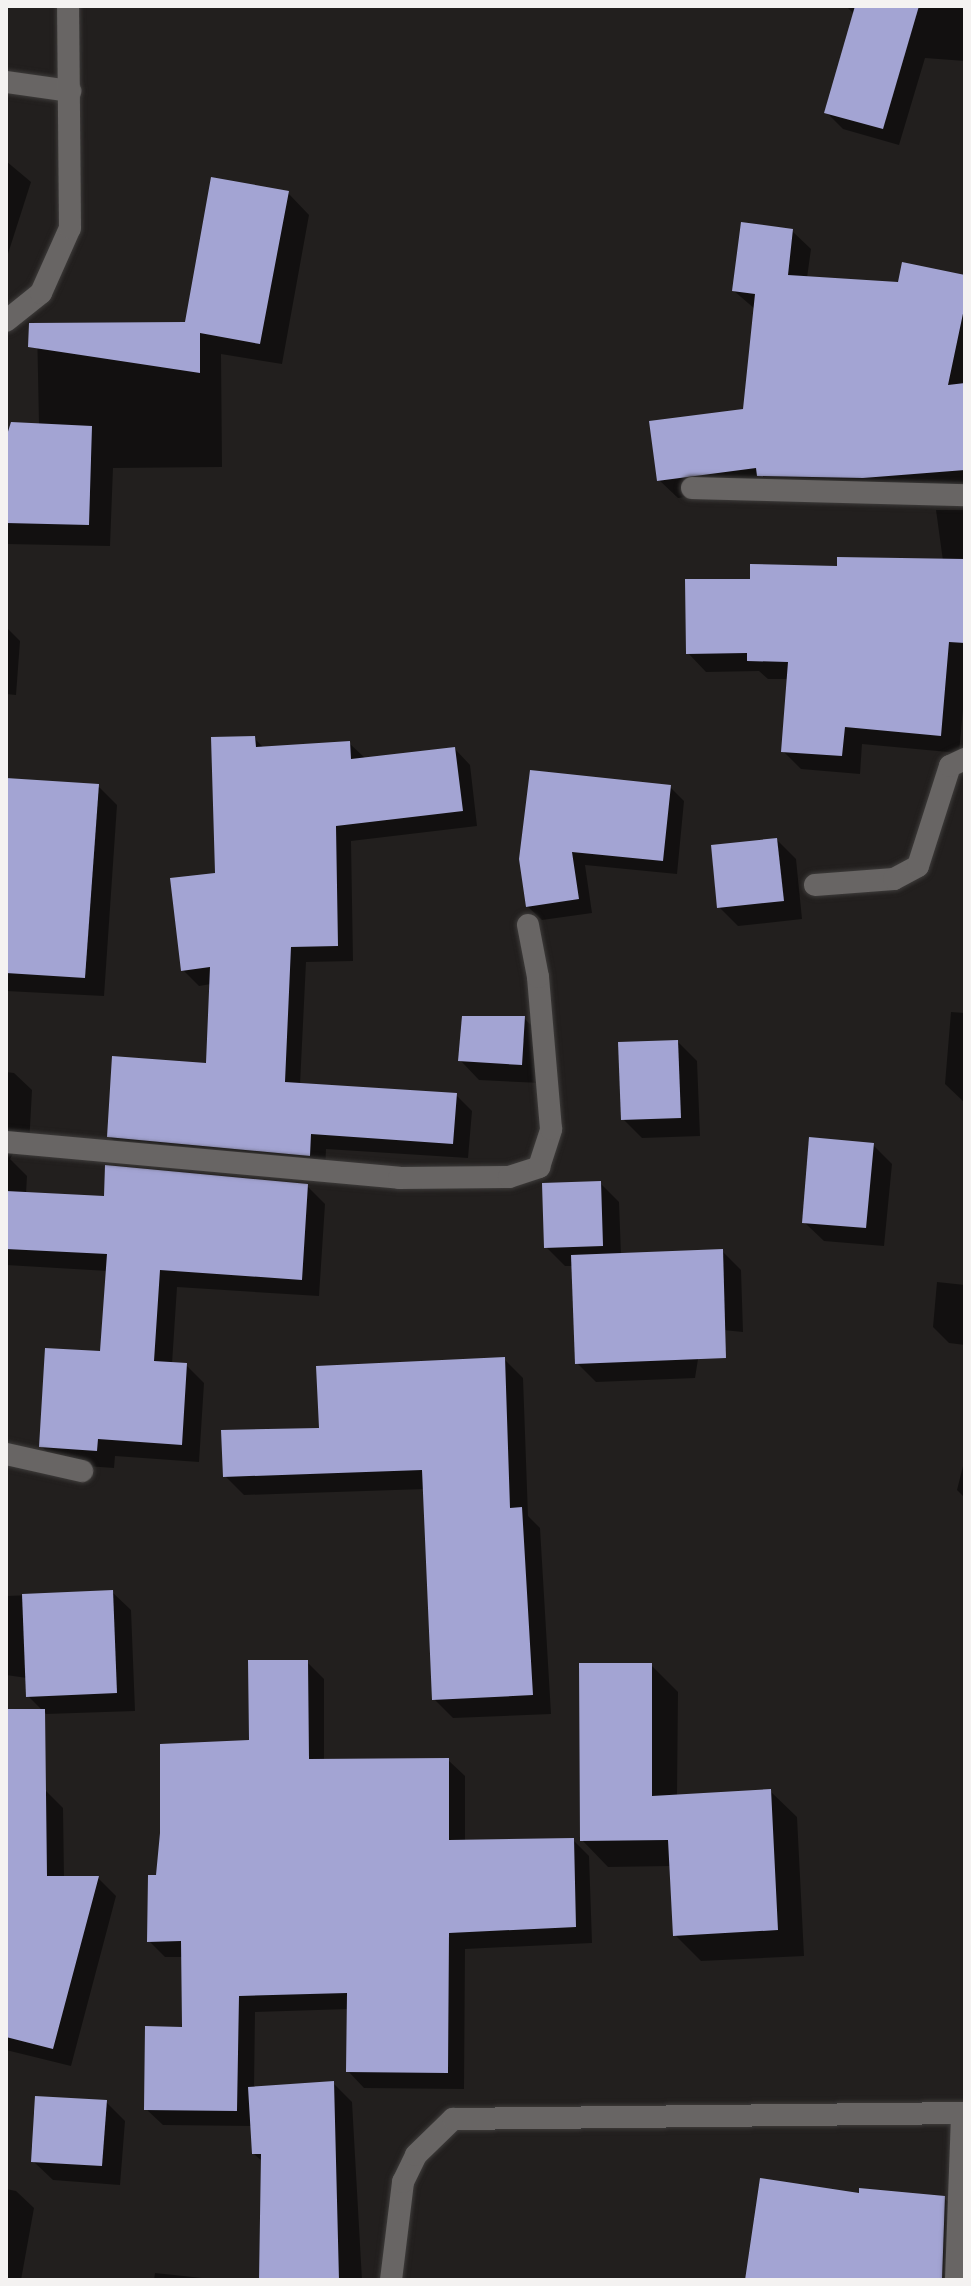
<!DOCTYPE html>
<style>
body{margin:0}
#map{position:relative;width:971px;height:2286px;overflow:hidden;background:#221f1e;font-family:Mulish,sans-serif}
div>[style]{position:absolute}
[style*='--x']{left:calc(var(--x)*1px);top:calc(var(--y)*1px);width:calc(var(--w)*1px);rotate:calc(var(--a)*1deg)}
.shadow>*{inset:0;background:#0007}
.building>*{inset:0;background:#a3a4d3}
.roads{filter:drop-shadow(0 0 2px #3e3c3b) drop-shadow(0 0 2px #3e3c3b)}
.service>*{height:22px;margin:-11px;padding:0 11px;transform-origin:11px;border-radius:11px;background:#686564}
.minor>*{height:22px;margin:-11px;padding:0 11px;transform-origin:11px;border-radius:11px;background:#686564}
span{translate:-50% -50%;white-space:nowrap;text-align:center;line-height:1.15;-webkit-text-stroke:8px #221f1e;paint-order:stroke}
.frame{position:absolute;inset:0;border:8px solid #f4f2f1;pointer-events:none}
</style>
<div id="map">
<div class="shadow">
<div style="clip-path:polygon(846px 6px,965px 6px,965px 61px,925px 58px,899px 145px,843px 129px,826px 112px,854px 14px)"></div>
<div style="clip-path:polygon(6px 161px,31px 182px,6px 260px)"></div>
<div style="clip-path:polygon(288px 193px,309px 215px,282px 364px,221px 354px,222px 467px,113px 468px,110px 546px,6px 544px,6px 440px,39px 425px,37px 325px,187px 324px)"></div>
<div style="clip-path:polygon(792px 231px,811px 249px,807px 278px,900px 284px,965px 277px,965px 499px,770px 486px,678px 498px,659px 480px,744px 410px,755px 309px,734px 291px)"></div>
<div style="clip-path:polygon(936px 510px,965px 510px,965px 687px,959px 753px,862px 744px,860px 774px,801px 769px,783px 751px,788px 679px,768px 679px,759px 671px,706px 672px,688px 653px,751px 581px,943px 561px)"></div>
<div style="clip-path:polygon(6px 627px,20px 641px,16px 695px,6px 694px)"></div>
<div style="clip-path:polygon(254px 738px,265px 749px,349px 743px,366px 759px,455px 749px,470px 765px,477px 826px,351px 841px,353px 961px,306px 962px,300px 1085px,456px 1095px,472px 1111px,468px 1158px,326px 1149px,325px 1171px,125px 1152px,109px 1136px,208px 1065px,211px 984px,199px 986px,183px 970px,218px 874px)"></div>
<div style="clip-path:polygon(98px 786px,117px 805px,104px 996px,6px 991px,6px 821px)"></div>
<div style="clip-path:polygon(670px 787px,684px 801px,677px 874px,585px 865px,592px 913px,542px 920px,527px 906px,521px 859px)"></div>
<div style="clip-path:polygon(777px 840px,796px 859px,802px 919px,738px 926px,719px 907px)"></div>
<div style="clip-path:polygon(951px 1012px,965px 1013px,965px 1103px,945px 1084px)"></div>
<div style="clip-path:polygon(524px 1018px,543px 1038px,541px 1083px,479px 1080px,460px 1060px)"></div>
<div style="clip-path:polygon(678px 1042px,697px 1061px,700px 1136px,642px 1138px,623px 1119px)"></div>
<div style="clip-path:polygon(6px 1072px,14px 1073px,32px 1090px,29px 1146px,17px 1147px,10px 1159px,27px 1176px,26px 1194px,106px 1198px,307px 1186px,325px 1204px,319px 1296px,177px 1287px,172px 1364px,186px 1365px,204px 1383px,199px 1462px,115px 1456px,114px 1468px,59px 1464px,41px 1446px,102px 1353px,108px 1271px,6px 1265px)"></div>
<div style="clip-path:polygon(873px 1145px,892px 1164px,884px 1246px,824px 1241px,804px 1222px)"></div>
<div style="clip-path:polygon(600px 1183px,619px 1202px,621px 1255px,722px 1251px,741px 1270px,743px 1332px,703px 1328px,695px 1378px,596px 1382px,577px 1363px,573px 1266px,565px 1266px,546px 1247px)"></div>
<div style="clip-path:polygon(937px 1282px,965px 1285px,965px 1345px,949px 1343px,933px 1327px)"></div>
<div style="clip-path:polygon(504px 1359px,523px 1378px,528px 1516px,540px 1528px,551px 1714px,453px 1718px,434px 1699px,425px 1489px,244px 1495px,225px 1476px,321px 1430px)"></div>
<div style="clip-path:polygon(965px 1458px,965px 1498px,957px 1490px)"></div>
<div style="clip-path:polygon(112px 1592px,131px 1610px,135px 1711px,46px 1714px,28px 1696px,27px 1678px,6px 1675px,6px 1596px)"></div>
<div style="clip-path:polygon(307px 1662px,324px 1679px,324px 1761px,448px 1760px,465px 1776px,465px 1841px,573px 1840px,589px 1856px,592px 1943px,465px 1949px,464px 2089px,364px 2088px,348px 2071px,349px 2009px,255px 2012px,254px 2088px,333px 2083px,352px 2102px,362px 2280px,261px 2280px,263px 2162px,254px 2154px,252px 2126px,163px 2125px,146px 2109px,184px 2029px,183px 1957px,165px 1957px,149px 1941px,158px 1877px)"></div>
<div style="clip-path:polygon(651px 1665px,678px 1692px,677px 1796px,770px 1791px,797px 1817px,804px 1956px,701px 1961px,675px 1935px,671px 1866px,608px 1867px,582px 1840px)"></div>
<div style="clip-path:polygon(6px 1790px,45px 1790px,63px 1808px,64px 1878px,98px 1878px,116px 1896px,71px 2066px,6px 2050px)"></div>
<div style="clip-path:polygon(106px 2102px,125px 2121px,120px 2185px,53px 2180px,33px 2161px)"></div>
<div style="clip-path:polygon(6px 2189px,16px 2191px,34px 2208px,21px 2280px,6px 2280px)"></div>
<div style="clip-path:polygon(861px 2195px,944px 2198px,965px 2219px,965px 2280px,747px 2280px)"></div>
<div style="clip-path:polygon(155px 2273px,221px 2280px,154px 2280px)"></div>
</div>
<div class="building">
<div style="clip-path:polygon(855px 6px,919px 6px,883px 129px,824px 113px)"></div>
<div style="clip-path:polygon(211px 177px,289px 191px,260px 344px,200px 333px,200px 373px,28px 347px,29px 323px,185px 322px)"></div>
<div style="clip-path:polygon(741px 222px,793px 229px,788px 275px,898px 282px,902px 262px,965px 275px,965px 304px,948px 385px,965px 383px,965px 470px,863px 478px,757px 476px,756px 468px,657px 481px,649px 421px,743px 409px,755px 294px,732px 291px)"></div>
<div style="clip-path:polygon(11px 422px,92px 426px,89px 525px,6px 523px,6px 438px)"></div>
<div style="clip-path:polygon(837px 557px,965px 559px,965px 643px,949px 642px,941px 736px,845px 727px,842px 756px,781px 752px,788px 662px,747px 661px,747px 653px,686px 654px,685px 579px,750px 579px,750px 564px,837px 566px)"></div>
<div style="clip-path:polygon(255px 736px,256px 747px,350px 741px,351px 759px,455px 747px,463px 811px,336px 826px,338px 946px,291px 947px,285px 1082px,457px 1093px,453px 1144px,311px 1134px,310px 1156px,107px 1137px,112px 1056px,206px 1063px,210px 967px,181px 971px,170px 878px,215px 873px,211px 737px)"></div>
<div style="clip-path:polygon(530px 770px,671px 785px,663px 861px,572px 852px,579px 899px,526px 907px,519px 859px)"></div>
<div style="clip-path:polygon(6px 778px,99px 784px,85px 978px,6px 973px)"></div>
<div style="clip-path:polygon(777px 838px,784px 901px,717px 908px,711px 845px)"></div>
<div style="clip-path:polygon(462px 1016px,525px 1016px,522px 1065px,458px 1061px)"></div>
<div style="clip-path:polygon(678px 1040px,681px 1118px,621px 1120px,618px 1042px)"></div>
<div style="clip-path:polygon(809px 1137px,874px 1143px,866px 1228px,802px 1223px)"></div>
<div style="clip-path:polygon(105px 1165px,308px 1184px,302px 1280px,160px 1270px,154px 1361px,187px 1363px,182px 1445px,98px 1439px,97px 1451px,39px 1447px,45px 1348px,100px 1351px,107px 1254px,6px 1249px,6px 1191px,104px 1196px)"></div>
<div style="clip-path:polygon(601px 1181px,603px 1246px,544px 1248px,542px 1183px)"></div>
<div style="clip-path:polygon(723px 1249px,726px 1358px,575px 1364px,571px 1255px)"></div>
<div style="clip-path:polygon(505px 1357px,510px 1508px,522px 1507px,533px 1695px,432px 1700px,422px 1470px,223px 1477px,221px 1430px,319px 1428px,316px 1366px)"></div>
<div style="clip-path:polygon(113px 1590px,117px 1693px,26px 1697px,22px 1594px)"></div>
<div style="clip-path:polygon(248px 1660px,308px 1660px,309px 1759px,449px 1758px,449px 1840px,574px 1838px,576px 1927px,449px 1933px,448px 2073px,346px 2072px,347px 1993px,239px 1996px,237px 2111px,144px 2110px,145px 2026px,182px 2027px,181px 1941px,147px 1942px,148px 1875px,156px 1875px,160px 1833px,160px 1744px,249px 1740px)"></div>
<div style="clip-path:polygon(579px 1663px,652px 1663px,652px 1796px,771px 1789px,778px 1930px,673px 1936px,668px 1840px,580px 1841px)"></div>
<div style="clip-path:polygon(6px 1709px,45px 1709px,47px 1876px,99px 1876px,53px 2049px,6px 2037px)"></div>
<div style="clip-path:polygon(334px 2081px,339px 2280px,259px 2280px,261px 2154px,252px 2154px,248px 2087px)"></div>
<div style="clip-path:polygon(35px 2096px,107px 2100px,102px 2166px,31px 2162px)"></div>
<div style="clip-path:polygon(760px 2178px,859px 2193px,859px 2188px,945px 2196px,942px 2280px,745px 2280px)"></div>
</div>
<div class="roads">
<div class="service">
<div style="--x:956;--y:2280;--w:167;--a:-87.9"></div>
</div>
<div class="minor">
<div style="--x:6;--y:82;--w:65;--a:8"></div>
<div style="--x:6;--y:321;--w:45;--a:-38.7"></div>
<div style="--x:41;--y:293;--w:71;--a:-66"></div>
<div style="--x:70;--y:228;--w:222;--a:-90.5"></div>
<div style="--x:692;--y:488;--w:273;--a:1.5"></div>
<div style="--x:815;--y:885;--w:79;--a:-4.3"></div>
<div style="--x:894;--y:879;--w:27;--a:-28"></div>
<div style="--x:918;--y:866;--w:105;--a:-72.3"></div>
<div style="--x:950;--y:766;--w:17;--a:-25"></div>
<div style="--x:6;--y:1142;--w:395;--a:5.2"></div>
<div style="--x:399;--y:1178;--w:110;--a:-0.5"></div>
<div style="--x:509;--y:1177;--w:32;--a:-18"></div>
<div style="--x:539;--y:1167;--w:40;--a:-72"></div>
<div style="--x:551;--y:1129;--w:153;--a:-94.9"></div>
<div style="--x:538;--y:977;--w:53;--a:-100.9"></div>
<div style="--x:6;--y:1454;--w:78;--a:12.6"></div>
<div style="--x:391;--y:2280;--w:99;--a:-83"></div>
<div style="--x:403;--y:2182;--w:30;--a:-64"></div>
<div style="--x:416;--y:2155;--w:52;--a:-44.2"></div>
<div style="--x:453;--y:2119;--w:512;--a:-0.67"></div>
</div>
</div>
<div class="frame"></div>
</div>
